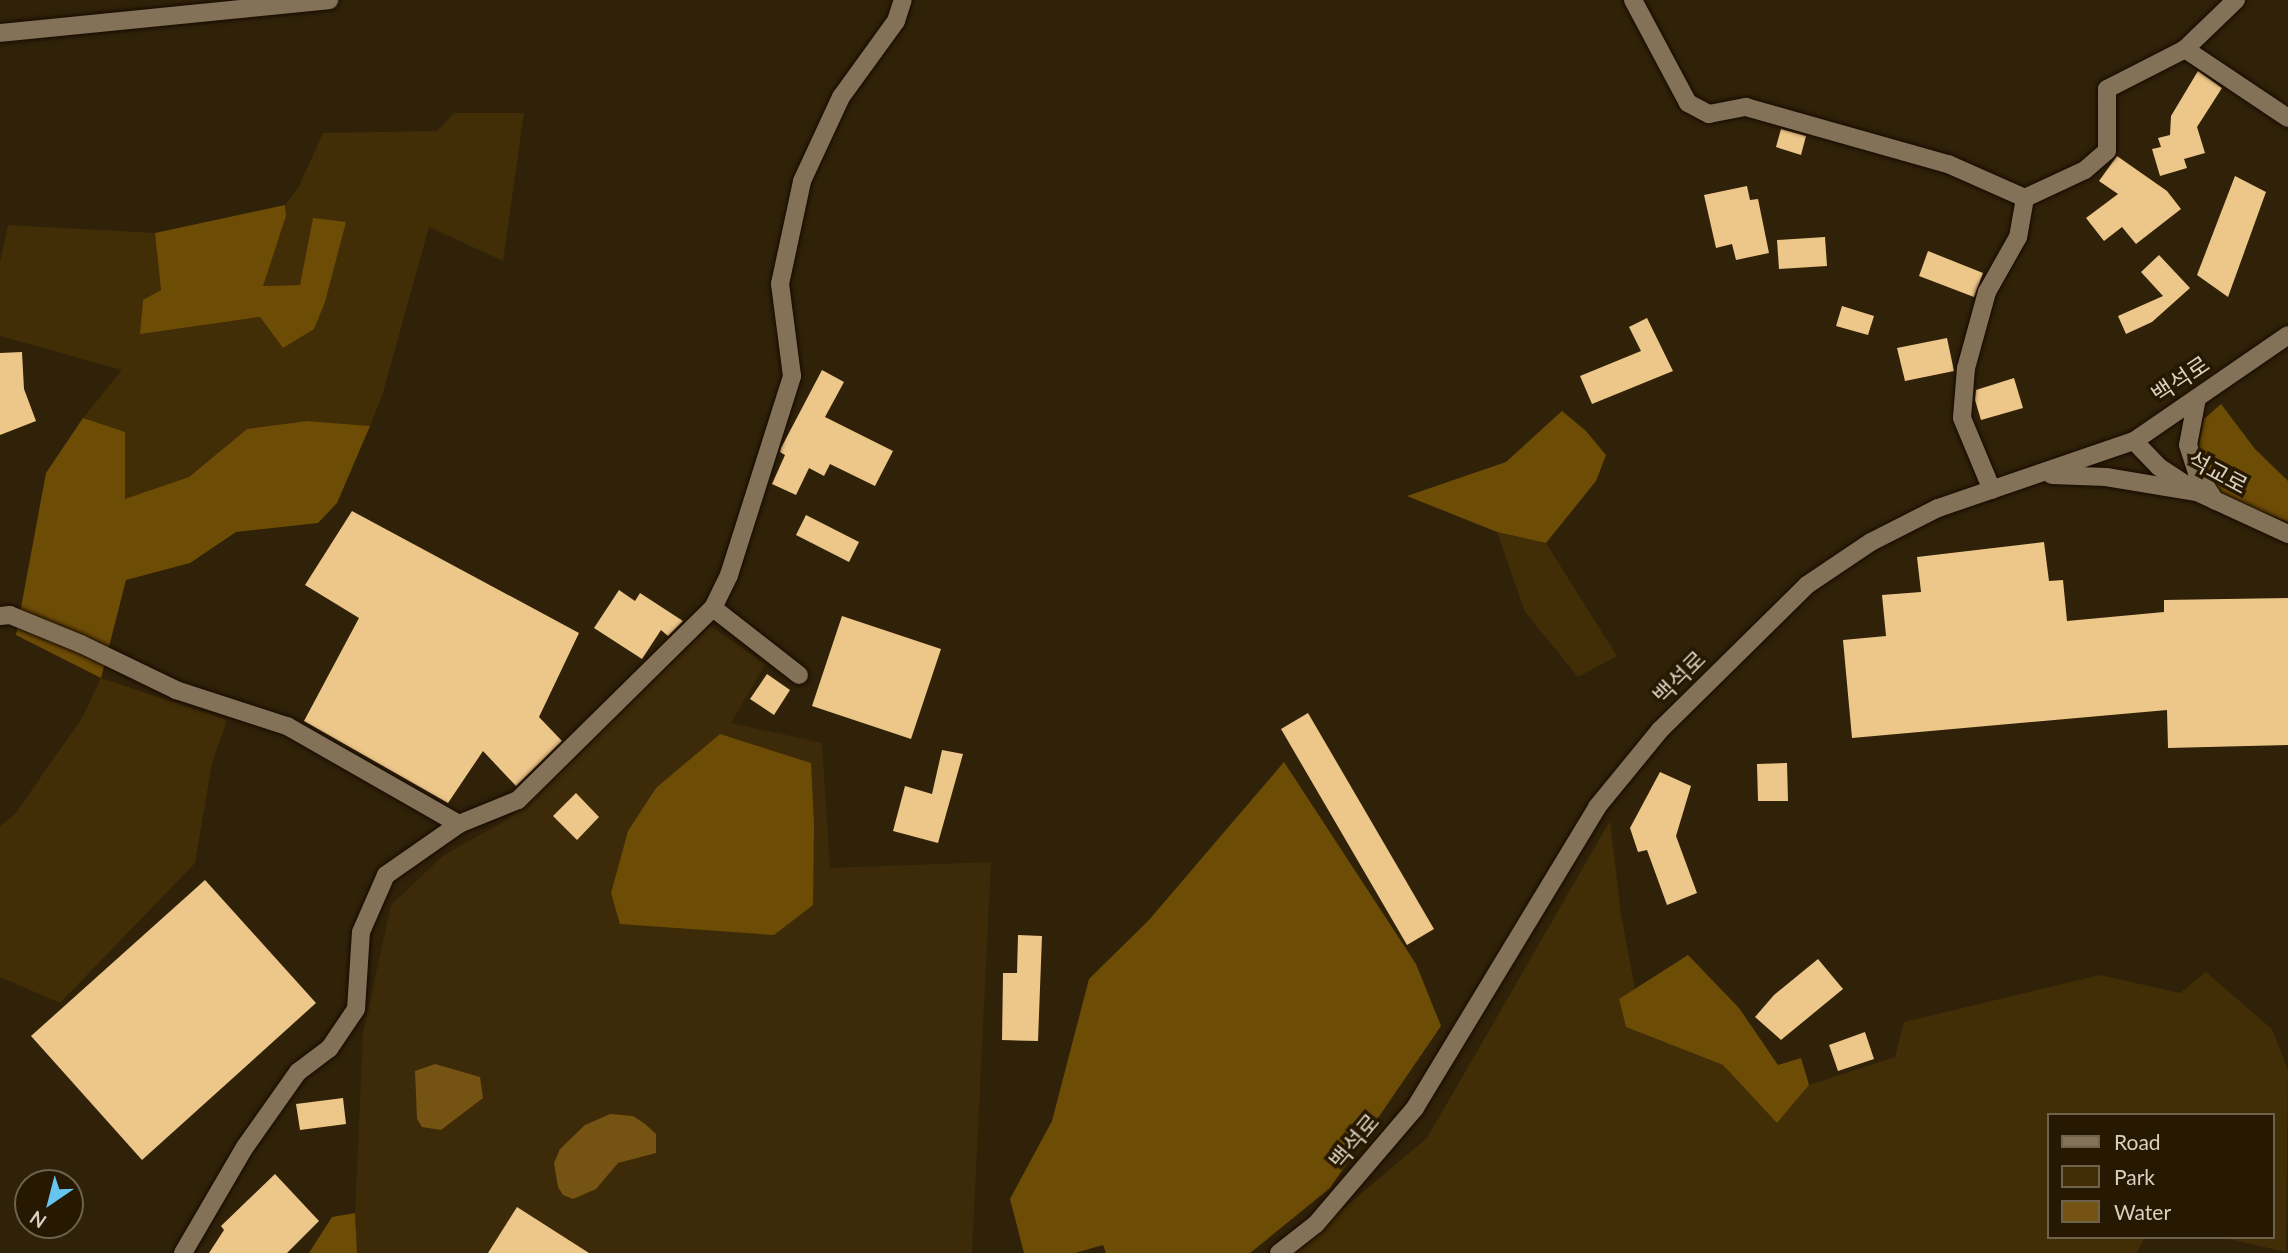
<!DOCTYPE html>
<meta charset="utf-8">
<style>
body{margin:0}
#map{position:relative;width:2288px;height:1253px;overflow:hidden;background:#302209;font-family:Lato,"Noto Sans KR",sans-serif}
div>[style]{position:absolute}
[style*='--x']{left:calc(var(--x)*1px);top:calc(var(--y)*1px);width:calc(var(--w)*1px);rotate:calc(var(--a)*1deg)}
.built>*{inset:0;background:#3c2a09}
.green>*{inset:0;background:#412d06}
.forest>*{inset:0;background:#6d4c06}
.water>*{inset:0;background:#755312}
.building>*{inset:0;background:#edc689}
.roads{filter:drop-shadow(0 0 2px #170a00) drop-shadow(0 0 2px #170a00)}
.minor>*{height:18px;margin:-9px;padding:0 9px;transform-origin:9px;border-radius:9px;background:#837258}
.tertiary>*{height:18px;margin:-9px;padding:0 9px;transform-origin:9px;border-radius:9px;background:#837258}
span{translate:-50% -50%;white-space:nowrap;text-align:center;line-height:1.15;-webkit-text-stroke:7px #261801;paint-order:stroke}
.street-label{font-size:23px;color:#d9d0c1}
.legend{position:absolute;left:2047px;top:1113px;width:228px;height:126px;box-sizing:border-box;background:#261801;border:2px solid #6e624e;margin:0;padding:9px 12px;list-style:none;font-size:21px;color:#d9d0c1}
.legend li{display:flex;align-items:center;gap:14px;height:35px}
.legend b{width:35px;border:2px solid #6e624e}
.north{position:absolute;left:14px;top:1169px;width:70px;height:70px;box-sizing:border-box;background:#261801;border:2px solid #6e624e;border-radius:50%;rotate:215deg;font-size:19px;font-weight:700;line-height:28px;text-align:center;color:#d9d0c1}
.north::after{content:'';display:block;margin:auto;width:24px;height:32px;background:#65c5ee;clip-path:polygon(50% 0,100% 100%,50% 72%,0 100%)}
</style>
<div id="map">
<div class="built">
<div style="clip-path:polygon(710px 626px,765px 664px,731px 723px,822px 743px,830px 868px,991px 862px,972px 1253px,357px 1253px,355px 1213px,363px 1033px,391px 905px,443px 856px,508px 819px)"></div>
</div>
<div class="green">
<div style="clip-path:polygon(454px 113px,524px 113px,503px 261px,429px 227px,382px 396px,370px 426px,307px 421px,247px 429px,189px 477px,124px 500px,125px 433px,83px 418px,122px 370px,0 336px,0 263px,8px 225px,155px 233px,161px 290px,141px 333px,260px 317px,283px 348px,300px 285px,262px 286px,286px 216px,285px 205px,299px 186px,323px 133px,437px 131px)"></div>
<div style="clip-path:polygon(1497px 532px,1546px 543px,1617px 656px,1578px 677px,1525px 612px)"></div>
<div style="clip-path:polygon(101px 678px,227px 720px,212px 763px,195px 863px,60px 1003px,0 977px,0 826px,15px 814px,82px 718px)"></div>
<div style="clip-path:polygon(1610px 821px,1621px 914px,1635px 989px,1619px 999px,1626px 1027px,1723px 1065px,1777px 1123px,1809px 1085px,1895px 1057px,1904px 1022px,2100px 975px,2180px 993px,2206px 972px,2272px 1029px,2288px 1070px,2286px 1252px,2220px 1237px,2272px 1237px,2272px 1115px,2048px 1115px,2048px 1237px,2145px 1237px,2137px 1253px,1291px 1253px,1427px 1138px)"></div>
</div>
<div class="forest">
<div style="clip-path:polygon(285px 205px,286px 216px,263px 286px,300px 285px,313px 218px,346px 222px,325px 302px,314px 329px,283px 348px,260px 317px,140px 334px,143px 300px,161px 290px,155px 233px)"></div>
<div style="clip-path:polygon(2221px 404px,2255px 449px,2288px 481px,2288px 522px,2221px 496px,2198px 451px,2204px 419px)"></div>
<div style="clip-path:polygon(1562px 411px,1586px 431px,1606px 455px,1596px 481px,1546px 543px,1497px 532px,1407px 496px,1506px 462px)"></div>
<div style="clip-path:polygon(83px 418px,125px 432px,125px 499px,189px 477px,247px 429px,307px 421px,370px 426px,337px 503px,318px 523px,236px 532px,190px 563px,126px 580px,101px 678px,16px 635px,46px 473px)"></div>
<div style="clip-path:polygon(720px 734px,811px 763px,814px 824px,813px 905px,774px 935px,620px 924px,611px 893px,628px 831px,656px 788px)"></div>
<div style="clip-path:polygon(1284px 762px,1416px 964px,1441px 1026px,1330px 1188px,1250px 1253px,1106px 1253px,1103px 1245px,1075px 1253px,1024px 1253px,1010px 1199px,1052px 1121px,1089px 979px,1149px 920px)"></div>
<div style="clip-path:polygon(1688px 955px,1739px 1008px,1778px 1065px,1801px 1058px,1809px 1085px,1777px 1123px,1723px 1065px,1626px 1027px,1619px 999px)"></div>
<div style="clip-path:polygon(355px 1213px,357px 1253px,309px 1253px,332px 1217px)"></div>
</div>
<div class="water">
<div style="clip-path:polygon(435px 1064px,480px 1077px,483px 1098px,441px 1130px,422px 1127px,417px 1119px,415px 1071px)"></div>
<div style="clip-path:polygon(610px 1114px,633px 1116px,645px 1124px,656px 1134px,656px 1153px,618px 1163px,596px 1189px,573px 1199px,563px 1195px,558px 1187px,554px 1163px,560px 1149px,585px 1125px)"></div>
</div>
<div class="building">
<div style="clip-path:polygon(2198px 71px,2222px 88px,2197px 127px,2205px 153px,2184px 159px,2187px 168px,2160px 176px,2152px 149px,2161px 147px,2158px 138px,2170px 135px,2171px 116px)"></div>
<div style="clip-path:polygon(1781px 129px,1806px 136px,1801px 155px,1776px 147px)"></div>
<div style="clip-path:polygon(2117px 156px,2167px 191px,2181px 209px,2136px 244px,2122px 227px,2104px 241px,2086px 218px,2118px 194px,2099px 181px)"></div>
<div style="clip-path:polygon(2235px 176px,2266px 192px,2228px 297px,2197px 275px)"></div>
<div style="clip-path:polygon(1747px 186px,1750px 200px,1758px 199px,1769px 253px,1736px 260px,1732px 244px,1716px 248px,1704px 195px)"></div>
<div style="clip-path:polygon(1825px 237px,1827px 266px,1779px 269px,1777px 240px)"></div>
<div style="clip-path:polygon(1928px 251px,1983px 273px,1974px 297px,1919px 276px)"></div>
<div style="clip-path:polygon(2159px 255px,2190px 288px,2152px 322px,2126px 334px,2118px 316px,2163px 296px,2141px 272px)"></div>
<div style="clip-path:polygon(1842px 306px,1874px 316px,1868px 335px,1836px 326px)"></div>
<div style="clip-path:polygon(1647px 318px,1673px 371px,1592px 404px,1580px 376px,1641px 351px,1629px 327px)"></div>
<div style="clip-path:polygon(1947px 338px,1954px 371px,1905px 381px,1897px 348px)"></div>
<div style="clip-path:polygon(22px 352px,24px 389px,36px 421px,0 435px,0 353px)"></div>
<div style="clip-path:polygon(822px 370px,844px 382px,825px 417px,893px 451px,875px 486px,830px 464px,824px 476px,809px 468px,796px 495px,772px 484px,785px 455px,780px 452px,781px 448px)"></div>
<div style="clip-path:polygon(2014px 378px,2023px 408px,1981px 420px,1975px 400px,1976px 390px)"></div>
<div style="clip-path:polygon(352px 511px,579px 633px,539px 717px,562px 741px,516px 786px,483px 751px,448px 803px,304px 721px,359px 618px,305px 585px)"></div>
<div style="clip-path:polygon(806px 515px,859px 542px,849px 562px,796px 535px)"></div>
<div style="clip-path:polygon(2044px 542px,2049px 581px,2063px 580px,2067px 621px,2164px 612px,2164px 600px,2288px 598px,2288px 745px,2168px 748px,2167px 710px,1852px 738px,1843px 640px,1886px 636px,1882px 595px,1921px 592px,1917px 557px)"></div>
<div style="clip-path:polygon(619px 590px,635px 601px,640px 593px,683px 621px,668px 636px,661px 630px,642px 659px,594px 628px)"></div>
<div style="clip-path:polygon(842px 616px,941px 649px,911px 739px,812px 706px)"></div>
<div style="clip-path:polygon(767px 674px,790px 690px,774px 715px,750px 699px)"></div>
<div style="clip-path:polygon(1308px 713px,1434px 929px,1407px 945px,1281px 729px)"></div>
<div style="clip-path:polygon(942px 750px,963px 754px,938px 843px,893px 831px,905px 786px,932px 794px)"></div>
<div style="clip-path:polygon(1787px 763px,1788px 801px,1758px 801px,1757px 764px)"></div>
<div style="clip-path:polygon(1660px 772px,1691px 786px,1676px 836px,1697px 893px,1667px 905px,1647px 850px,1638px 852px,1630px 828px)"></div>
<div style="clip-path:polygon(576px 793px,599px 817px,577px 840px,553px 816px)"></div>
<div style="clip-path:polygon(205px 880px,316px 1003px,142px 1160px,31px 1036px)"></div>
<div style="clip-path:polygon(1018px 935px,1042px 936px,1038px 1041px,1002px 1040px,1003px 973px,1017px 973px)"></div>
<div style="clip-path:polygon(1818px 959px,1843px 989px,1781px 1040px,1755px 1017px,1774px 995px)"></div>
<div style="clip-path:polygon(1865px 1032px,1874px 1059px,1838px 1071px,1829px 1045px)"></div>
<div style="clip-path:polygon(343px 1098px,346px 1124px,300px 1130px,296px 1104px)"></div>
<div style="clip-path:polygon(275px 1174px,319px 1221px,287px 1253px,209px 1253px,224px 1230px,221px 1226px)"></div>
<div style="clip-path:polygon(517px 1207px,589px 1253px,488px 1253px)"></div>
</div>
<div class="roads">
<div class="minor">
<div style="--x:1633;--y:0;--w:117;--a:61.9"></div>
<div style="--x:1688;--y:103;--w:24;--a:28"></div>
<div style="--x:1709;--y:114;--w:38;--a:-11"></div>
<div style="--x:1746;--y:107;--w:210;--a:15.8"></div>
<div style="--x:1948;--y:164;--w:84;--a:23.8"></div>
<div style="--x:2025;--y:198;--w:40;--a:100"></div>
<div style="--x:2018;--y:237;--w:63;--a:119.4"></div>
<div style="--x:1987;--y:292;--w:79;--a:105.4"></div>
<div style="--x:1966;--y:368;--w:50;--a:94.6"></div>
<div style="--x:1962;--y:418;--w:78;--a:67.4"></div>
<div style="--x:0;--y:33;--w:331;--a:-5.7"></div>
<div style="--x:2185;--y:49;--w:124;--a:33.8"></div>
<div style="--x:2025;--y:198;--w:66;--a:-25"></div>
<div style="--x:2085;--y:170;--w:29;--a:-41"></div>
<div style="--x:2107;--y:151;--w:62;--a:-90"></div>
<div style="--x:2107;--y:89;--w:88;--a:-27.1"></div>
<div style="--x:2185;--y:49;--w:71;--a:-43.9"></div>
<div style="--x:2134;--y:441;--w:36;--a:46"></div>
<div style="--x:2159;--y:467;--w:45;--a:33.3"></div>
<div style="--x:2197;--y:492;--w:100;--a:24.8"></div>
<div style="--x:713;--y:608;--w:109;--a:37.9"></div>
<div style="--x:0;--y:616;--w:10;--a:-6"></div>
<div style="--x:10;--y:615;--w:77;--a:22.2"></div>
<div style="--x:81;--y:644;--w:106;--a:25.8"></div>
<div style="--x:176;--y:690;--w:117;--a:18"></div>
<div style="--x:287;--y:726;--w:198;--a:29.7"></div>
<div style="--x:183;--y:1253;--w:123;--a:-59.7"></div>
<div style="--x:245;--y:1147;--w:92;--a:-54.8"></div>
<div style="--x:298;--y:1072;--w:39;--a:-37"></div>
<div style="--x:329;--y:1049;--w:48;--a:-56"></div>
<div style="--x:356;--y:1009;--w:77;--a:-86.3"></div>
<div style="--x:361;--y:932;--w:62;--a:-66.3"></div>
<div style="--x:386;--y:875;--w:89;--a:-34.9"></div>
<div style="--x:459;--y:824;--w:64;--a:-22.1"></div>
<div style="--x:518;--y:800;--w:274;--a:-44.6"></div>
<div style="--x:713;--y:608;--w:37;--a:-64"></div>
<div style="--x:729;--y:575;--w:209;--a:-72.4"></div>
<div style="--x:792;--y:376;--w:93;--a:-97.4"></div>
<div style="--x:780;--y:284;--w:105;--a:-77.9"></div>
<div style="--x:802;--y:181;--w:93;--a:-65.1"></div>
<div style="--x:841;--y:97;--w:94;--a:-54.1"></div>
<div style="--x:896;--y:21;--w:22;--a:-72"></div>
</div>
<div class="tertiary">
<div style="--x:2197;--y:398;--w:48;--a:100.8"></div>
<div style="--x:2188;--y:445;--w:29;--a:72"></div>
<div style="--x:2197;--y:473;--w:33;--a:57"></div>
<div style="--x:2052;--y:475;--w:54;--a:2.1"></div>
<div style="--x:2106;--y:477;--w:92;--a:9.4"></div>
<div style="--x:1279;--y:1253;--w:47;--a:-38.1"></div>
<div style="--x:1316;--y:1224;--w:153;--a:-49.5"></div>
<div style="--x:1415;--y:1108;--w:352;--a:-58.8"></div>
<div style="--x:1597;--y:807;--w:99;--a:-50.7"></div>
<div style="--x:1660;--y:730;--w:206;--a:-44.6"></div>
<div style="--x:1807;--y:585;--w:77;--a:-33.9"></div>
<div style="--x:1871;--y:542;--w:75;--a:-26.9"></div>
<div style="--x:1938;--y:508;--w:207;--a:-18.9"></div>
<div style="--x:2134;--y:441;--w:187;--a:-34.5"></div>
</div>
</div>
<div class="street-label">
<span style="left:2180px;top:379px;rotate:-34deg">백석로</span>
<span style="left:2218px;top:472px;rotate:28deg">석교로</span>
<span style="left:1679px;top:677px;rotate:-45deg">백석로</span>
<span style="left:1354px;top:1141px;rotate:-50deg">백석로</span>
</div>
<ul class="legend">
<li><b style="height:9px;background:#837258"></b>Road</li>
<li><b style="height:19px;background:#412d06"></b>Park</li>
<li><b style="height:19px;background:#755312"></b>Water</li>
</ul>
<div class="north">N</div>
</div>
